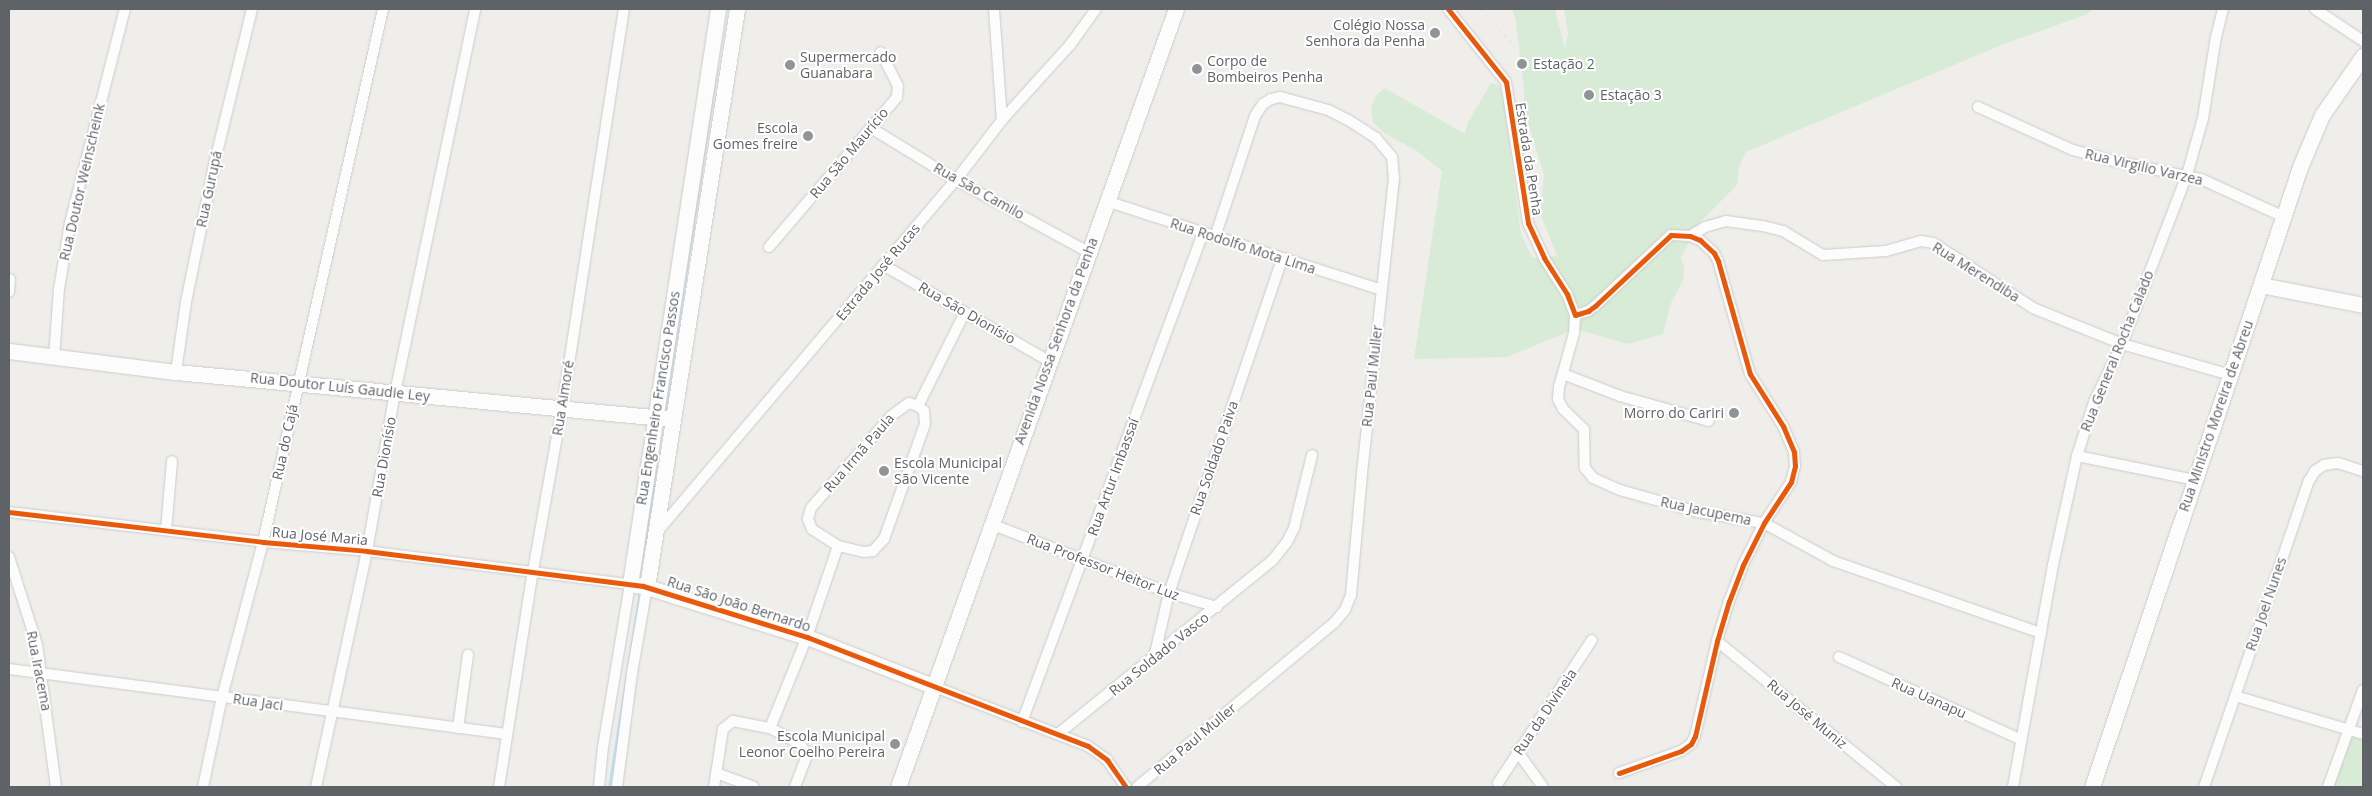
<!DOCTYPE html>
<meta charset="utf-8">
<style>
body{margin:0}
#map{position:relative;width:2372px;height:796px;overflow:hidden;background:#efeeea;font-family:"Open Sans",sans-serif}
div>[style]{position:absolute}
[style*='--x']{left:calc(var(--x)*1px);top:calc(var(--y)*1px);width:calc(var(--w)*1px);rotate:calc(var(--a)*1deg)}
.green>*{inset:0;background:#d8ebd6}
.stream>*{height:3px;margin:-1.5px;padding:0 1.5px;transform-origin:1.5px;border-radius:1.5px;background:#bfe0f9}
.roads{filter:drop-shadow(0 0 1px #cbcccc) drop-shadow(0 0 1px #cbcccc)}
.street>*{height:10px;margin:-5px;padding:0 5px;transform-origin:5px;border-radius:5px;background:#fdfcfc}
.secondary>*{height:15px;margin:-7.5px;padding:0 7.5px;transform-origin:7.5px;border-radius:7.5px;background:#fdfcfc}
.rail>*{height:3px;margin-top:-1.5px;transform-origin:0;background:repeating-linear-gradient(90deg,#e4e4e4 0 1px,transparent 0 7px)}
.cycleway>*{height:5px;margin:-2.5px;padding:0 2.5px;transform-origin:2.5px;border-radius:2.5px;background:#e8590c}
.dots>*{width:14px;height:14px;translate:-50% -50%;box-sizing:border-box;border:2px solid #fff;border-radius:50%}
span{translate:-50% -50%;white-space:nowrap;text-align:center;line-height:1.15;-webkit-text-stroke:4px #fff;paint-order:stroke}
.poi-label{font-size:14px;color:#5f6368}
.right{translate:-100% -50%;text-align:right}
.left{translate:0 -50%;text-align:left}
.street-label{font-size:14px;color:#5f6368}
.frame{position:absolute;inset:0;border:10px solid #5f6368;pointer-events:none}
</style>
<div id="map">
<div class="green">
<div style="clip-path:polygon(1512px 9px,1555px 9px,1565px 49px,1568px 33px,1564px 9px,2094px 9px,2085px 15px,2004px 44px,1746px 152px,1739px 167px,1737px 185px,1698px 224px,1681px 258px,1684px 266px,1683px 280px,1671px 303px,1663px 334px,1628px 344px,1575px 329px,1507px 357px,1414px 359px,1442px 171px,1417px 151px,1384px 133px,1373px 122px,1371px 108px,1376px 96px,1385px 88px,1465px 134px,1468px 122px,1491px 83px,1499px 85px,1503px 98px,1521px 234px,1533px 258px,1557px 256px,1540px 213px,1544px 175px,1524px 110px,1524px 90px,1516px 22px)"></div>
<div style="clip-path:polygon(2350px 734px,2363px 737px,2363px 787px,2330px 787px)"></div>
</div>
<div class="stream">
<div style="--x:664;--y:414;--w:349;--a:-81.4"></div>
<div style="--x:646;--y:545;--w:79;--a:-83.4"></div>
<div style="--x:609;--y:787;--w:198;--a:-81"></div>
</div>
<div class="roads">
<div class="street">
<div style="--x:994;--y:9;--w:111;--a:85.9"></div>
<div style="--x:1448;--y:9;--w:93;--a:51.5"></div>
<div style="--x:1506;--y:82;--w:143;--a:81.1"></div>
<div style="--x:1528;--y:223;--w:38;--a:65"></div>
<div style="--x:1544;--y:258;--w:43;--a:57.4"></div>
<div style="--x:1567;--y:294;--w:22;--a:69"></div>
<div style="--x:1575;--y:315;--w:14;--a:-17"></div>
<div style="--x:1588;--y:311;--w:9;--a:-36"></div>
<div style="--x:1595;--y:306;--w:104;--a:-43.1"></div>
<div style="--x:1671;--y:235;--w:19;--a:3"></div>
<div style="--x:1690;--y:236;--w:11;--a:22"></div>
<div style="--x:1700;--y:240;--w:19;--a:43"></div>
<div style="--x:1714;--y:253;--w:9;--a:63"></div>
<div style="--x:1718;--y:261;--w:117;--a:74.2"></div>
<div style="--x:1750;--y:374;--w:62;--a:57.6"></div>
<div style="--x:1783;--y:426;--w:28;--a:67"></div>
<div style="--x:1794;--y:452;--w:14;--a:86"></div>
<div style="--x:1795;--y:466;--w:16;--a:104"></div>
<div style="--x:1791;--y:482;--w:49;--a:123.4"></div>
<div style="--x:1764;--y:523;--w:47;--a:116.6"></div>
<div style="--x:1743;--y:565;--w:39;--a:111"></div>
<div style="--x:1729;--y:601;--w:42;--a:106.7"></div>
<div style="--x:1717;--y:641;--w:98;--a:103"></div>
<div style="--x:1695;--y:736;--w:9;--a:117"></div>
<div style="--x:1691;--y:744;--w:12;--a:145"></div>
<div style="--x:1681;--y:751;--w:66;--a:160.5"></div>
<div style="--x:2315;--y:9;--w:58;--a:33.7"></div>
<div style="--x:1978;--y:107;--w:104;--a:24.4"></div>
<div style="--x:2073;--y:150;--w:42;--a:15"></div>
<div style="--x:2114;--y:161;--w:89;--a:11.7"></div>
<div style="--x:2201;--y:179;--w:89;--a:24.6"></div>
<div style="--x:871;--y:128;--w:100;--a:31.5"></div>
<div style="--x:956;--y:180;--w:150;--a:28.6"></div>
<div style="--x:1106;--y:201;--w:289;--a:17.9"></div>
<div style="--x:1690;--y:236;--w:17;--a:-31"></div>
<div style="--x:1705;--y:227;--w:22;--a:-16"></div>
<div style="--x:1726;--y:221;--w:37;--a:8"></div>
<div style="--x:1763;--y:226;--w:21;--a:14"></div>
<div style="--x:1783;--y:231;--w:47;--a:31"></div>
<div style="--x:1823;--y:255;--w:63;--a:-3.6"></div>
<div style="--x:1886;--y:251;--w:36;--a:-16"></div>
<div style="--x:1921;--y:241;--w:12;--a:9"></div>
<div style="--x:1933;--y:243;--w:119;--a:33"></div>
<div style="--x:2033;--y:308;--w:96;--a:22"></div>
<div style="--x:2122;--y:344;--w:113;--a:15.9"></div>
<div style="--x:769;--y:247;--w:197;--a:-49.5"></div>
<div style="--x:897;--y:97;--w:11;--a:-85"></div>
<div style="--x:898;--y:86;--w:38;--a:-117"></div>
<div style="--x:883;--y:265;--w:193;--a:30.1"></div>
<div style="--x:9;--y:292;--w:13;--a:-86"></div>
<div style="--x:1575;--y:315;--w:18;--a:93"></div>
<div style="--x:1574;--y:333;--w:56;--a:105.5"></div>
<div style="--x:1559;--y:387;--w:12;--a:95"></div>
<div style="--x:1558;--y:399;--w:11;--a:63"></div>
<div style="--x:1563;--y:409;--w:29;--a:44"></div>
<div style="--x:1584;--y:429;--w:39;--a:89"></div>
<div style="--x:1585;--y:468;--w:13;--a:51"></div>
<div style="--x:1593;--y:478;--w:30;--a:24"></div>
<div style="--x:1620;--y:490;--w:81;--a:15.8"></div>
<div style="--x:1698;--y:512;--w:67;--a:9.5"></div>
<div style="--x:1764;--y:523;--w:79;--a:28.8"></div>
<div style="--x:1833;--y:561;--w:220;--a:19.1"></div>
<div style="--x:54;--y:358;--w:69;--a:-85.9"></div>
<div style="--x:59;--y:289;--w:67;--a:-80.5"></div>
<div style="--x:70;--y:223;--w:221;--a:-75.6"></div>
<div style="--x:176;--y:372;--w:71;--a:-81.9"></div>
<div style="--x:186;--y:302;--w:140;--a:-78.4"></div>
<div style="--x:214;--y:165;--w:161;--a:-76.3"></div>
<div style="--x:1563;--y:374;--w:61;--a:21.1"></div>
<div style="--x:1620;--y:396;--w:92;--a:15.7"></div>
<div style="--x:909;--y:403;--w:9;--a:18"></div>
<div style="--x:918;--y:406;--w:8;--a:40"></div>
<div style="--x:924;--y:411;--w:13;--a:86"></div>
<div style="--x:925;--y:424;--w:122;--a:109.6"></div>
<div style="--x:884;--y:539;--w:16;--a:133"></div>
<div style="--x:873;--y:551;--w:9;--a:174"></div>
<div style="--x:864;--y:552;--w:27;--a:-167"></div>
<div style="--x:838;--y:546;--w:31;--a:-147"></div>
<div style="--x:812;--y:529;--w:11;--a:-112"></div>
<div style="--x:808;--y:519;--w:11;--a:-75"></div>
<div style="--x:811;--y:508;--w:122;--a:-49"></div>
<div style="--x:891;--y:416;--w:22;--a:-36"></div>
<div style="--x:918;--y:406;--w:105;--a:-63.4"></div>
<div style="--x:2077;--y:456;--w:120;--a:11.5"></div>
<div style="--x:9;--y:512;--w:256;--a:6.7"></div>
<div style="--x:263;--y:542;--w:104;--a:4.9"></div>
<div style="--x:367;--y:551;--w:265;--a:7.2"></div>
<div style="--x:630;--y:584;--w:165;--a:99.4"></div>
<div style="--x:603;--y:747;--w:40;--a:95.7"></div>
<div style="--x:991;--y:524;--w:191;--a:21.2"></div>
<div style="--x:1169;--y:593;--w:50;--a:16.3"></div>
<div style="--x:166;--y:530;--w:69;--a:-85"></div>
<div style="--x:657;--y:532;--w:462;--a:-49.7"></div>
<div style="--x:956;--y:180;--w:76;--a:-52.5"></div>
<div style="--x:1002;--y:120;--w:101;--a:-47.8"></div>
<div style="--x:1070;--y:45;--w:44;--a:-54.2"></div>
<div style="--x:9;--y:557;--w:92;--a:72.3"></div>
<div style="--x:37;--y:645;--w:143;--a:82.4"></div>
<div style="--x:1717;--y:641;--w:231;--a:39.2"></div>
<div style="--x:1839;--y:657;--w:199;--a:24.4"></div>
<div style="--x:1154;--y:658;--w:67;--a:-77"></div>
<div style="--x:1169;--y:593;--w:352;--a:-71.3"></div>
<div style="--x:9;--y:669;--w:502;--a:7.44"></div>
<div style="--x:935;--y:687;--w:164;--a:21.1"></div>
<div style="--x:1088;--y:746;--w:24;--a:36"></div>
<div style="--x:1107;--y:760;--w:33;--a:55"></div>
<div style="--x:2235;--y:696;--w:134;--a:16.5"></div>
<div style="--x:1022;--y:722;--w:521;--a:-69.69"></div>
<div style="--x:458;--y:728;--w:74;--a:-82.2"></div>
<div style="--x:770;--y:728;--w:98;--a:-67.9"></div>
<div style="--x:807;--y:637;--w:96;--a:-71.2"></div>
<div style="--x:1058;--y:734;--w:275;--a:-39"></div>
<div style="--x:1272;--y:561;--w:24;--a:-52"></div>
<div style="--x:1287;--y:542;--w:16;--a:-63"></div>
<div style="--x:1294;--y:528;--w:75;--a:-76.1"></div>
<div style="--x:1517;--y:751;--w:44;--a:54.2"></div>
<div style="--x:716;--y:773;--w:40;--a:20.2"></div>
<div style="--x:1498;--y:783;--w:171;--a:-56.7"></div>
<div style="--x:203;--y:787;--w:92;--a:-78.1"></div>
<div style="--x:222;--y:697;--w:160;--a:-75.2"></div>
<div style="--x:263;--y:542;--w:546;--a:-77.31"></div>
<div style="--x:316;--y:787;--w:241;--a:-77.8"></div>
<div style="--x:367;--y:551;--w:160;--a:-80"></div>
<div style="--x:395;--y:393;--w:392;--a:-78.2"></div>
<div style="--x:499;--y:787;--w:219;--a:-81.1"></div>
<div style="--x:533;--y:571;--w:165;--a:-79.9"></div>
<div style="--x:562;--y:409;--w:405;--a:-81.2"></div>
<div style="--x:617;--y:787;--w:115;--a:-82.5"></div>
<div style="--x:632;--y:673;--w:87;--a:-80.1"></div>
<div style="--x:714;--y:787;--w:59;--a:-81.2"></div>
<div style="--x:723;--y:729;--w:13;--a:-39"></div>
<div style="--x:733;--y:721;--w:38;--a:11"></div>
<div style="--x:770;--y:728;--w:34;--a:28"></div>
<div style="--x:800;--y:744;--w:11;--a:56"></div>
<div style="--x:806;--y:753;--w:5;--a:90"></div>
<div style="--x:806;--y:758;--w:31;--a:111"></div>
<div style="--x:1137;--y:787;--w:256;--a:-39.8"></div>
<div style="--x:1334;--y:623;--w:17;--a:-50"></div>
<div style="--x:1345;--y:610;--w:16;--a:-68"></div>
<div style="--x:1351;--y:595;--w:122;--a:-84.8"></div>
<div style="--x:1362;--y:473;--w:296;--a:-83.8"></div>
<div style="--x:1394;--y:179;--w:22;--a:-95"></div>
<div style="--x:1392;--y:157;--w:25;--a:-130"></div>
<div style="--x:1376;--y:138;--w:33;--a:-147"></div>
<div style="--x:1348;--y:120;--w:22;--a:-153"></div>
<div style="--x:1328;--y:110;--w:50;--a:-164.8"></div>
<div style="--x:1280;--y:97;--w:9;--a:167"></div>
<div style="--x:1271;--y:99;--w:9;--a:148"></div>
<div style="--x:1263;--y:104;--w:14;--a:124"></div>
<div style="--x:1255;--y:116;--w:127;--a:108.3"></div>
<div style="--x:2013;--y:787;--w:226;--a:-79.8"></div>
<div style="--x:2053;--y:565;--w:112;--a:-77.6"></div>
<div style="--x:2077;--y:456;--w:57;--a:-72.5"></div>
<div style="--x:2094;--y:402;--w:64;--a:-64.2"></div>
<div style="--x:2122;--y:344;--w:181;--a:-69"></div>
<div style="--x:2187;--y:175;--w:59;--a:-74.3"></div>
<div style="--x:2203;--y:118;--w:82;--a:-80.9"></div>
<div style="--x:2216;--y:37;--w:29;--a:-76"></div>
<div style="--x:2204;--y:787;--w:324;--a:-71.1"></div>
<div style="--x:2309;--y:481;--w:12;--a:-59"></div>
<div style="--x:2315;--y:471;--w:11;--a:-34"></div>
<div style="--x:2324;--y:465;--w:14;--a:-8"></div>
<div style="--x:2338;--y:463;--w:26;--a:18"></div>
<div style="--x:2328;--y:787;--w:103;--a:-70.2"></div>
</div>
<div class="secondary">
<div style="--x:718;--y:9;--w:582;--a:98.7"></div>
<div style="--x:630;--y:584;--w:17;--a:10"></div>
<div style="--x:647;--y:587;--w:168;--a:17.4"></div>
<div style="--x:807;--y:637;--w:137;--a:21.3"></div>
<div style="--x:2261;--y:285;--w:104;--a:11.1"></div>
<div style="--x:9;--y:351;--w:168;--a:7.2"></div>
<div style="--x:176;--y:372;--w:498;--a:5.4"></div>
<div style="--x:647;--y:587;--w:585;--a:-81.15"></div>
<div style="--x:898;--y:787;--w:826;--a:-70.34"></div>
<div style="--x:2092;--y:787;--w:654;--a:-71.45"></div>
<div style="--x:2300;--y:167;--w:56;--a:-67.1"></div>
<div style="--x:2322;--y:115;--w:72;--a:-55.2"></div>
</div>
</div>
<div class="rail">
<div style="--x:1482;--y:9;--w:67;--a:49.2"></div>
<div style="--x:1633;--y:64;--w:72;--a:-50.1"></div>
<div style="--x:1522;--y:67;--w:73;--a:25.9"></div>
</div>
<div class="cycleway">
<div style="--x:1448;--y:9;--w:93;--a:51.5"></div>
<div style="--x:1506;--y:82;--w:143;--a:81.1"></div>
<div style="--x:1528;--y:223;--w:38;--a:65"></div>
<div style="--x:1544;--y:258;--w:43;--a:57.4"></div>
<div style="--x:1567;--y:294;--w:22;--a:69"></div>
<div style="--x:1575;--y:315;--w:14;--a:-17"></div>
<div style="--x:1588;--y:311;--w:9;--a:-36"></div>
<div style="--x:1595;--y:306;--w:104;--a:-43.1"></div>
<div style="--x:1671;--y:235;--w:19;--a:3"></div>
<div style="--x:1690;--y:236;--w:11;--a:22"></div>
<div style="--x:1700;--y:240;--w:19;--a:43"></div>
<div style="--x:1714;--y:253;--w:9;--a:63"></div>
<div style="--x:1718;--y:261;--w:117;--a:74.2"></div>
<div style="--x:1750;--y:374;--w:62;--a:57.6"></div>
<div style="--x:1783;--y:426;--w:28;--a:67"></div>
<div style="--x:1794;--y:452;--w:14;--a:86"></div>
<div style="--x:1795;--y:466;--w:16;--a:104"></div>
<div style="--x:1791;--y:482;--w:49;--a:123.4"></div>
<div style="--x:1764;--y:523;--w:47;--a:116.6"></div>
<div style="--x:1743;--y:565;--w:39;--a:111"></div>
<div style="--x:1729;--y:601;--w:42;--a:106.7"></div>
<div style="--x:1717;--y:641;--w:98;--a:103"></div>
<div style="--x:1695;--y:736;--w:9;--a:117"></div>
<div style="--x:1691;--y:744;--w:12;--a:145"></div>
<div style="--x:1681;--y:751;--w:66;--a:160.5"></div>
<div style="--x:9;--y:512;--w:256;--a:6.7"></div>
<div style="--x:263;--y:542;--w:104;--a:4.9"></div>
<div style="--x:367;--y:551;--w:278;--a:7.2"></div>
<div style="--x:643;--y:586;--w:172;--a:17.3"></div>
<div style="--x:807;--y:637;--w:301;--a:21.2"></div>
<div style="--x:1088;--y:746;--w:24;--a:36"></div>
<div style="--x:1107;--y:760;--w:33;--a:55"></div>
</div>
<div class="dots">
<div style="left:1435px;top:33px;background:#919496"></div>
<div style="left:1522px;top:64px;background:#919496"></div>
<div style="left:790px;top:65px;background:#919496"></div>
<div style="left:1197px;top:69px;background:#919496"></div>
<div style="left:1589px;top:95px;background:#919496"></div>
<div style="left:808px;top:136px;background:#919496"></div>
<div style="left:1734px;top:413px;background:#919496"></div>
<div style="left:884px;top:471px;background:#919496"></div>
<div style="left:895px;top:744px;background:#919496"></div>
</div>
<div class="poi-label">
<span class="right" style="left:1425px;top:33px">Colégio Nossa<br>Senhora da Penha</span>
<span class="left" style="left:800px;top:65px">Supermercado<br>Guanabara</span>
<span class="left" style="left:1207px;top:69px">Corpo de<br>Bombeiros Penha</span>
<span class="left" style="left:1533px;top:64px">Estação 2</span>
<span class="left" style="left:1600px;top:95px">Estação 3</span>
<span class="right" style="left:798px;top:136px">Escola<br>Gomes freire</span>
<span class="right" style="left:1724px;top:413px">Morro do Cariri</span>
<span class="left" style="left:894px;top:471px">Escola Municipal<br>São Vicente</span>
<span class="right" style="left:885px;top:744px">Escola Municipal<br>Leonor Coelho Pereira</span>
</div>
<div class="street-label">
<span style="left:849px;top:153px;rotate:-50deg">Rua São Maurício</span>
<span style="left:1529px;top:159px;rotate:81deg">Estrada da Penha</span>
<span style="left:2144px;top:167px;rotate:13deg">Rua Virgilio Varzea</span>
<span style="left:82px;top:182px;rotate:-77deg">Rua Doutor Weinscheink</span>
<span style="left:209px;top:189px;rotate:-78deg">Rua Gurupá</span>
<span style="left:979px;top:191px;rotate:29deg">Rua São Camilo</span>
<span style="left:1243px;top:246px;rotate:18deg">Rua Rodolfo Mota Lima</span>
<span style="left:878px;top:272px;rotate:-50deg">Estrada José Rucas</span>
<span style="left:1976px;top:272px;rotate:32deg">Rua Merendiba</span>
<span style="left:967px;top:313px;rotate:30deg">Rua São Dionísio</span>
<span style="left:1056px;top:341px;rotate:-70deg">Avenida Nossa Senhora da Penha</span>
<span style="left:2117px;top:351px;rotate:-68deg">Rua General Rocha Calado</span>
<span style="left:1372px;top:376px;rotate:-84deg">Rua Paul Muller</span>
<span style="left:340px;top:387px;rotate:6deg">Rua Doutor Luís Gaudie Ley</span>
<span style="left:563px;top:398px;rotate:-81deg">Rua Aimoré</span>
<span style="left:658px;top:398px;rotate:-81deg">Rua Engenheiro Francisco Passos</span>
<span style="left:2216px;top:416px;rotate:-71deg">Rua Ministro Moreira de Abreu</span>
<span style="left:285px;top:442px;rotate:-78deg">Rua do Cajá</span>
<span style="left:859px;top:453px;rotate:-49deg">Rua Irmã Paula</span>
<span style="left:384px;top:457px;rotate:-80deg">Rua Dionísio</span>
<span style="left:1214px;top:458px;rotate:-71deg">Rua Soldado Paiva</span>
<span style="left:1113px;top:477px;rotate:-70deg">Rua Artur Imbassaí</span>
<span style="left:1706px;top:511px;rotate:12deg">Rua Jacupema</span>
<span style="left:320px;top:536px;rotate:5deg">Rua José Maria</span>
<span style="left:1103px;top:567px;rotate:21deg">Rua Professor Heitor Luz</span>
<span style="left:739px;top:604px;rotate:18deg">Rua São João Bernardo</span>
<span style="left:2266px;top:604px;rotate:-71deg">Rua Joel Nunes</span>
<span style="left:1159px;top:654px;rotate:-39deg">Rua Soldado Vasco</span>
<span style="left:39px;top:671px;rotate:79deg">Rua Iracema</span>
<span style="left:1929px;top:698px;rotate:24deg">Rua Uanapu</span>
<span style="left:258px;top:702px;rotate:8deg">Rua Jaci</span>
<span style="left:1545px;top:712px;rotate:-56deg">Rua da Divineia</span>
<span style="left:1807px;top:714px;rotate:40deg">Rua José Muniz</span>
<span style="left:1195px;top:739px;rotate:-40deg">Rua Paul Muller</span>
</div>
<div class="frame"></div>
</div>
